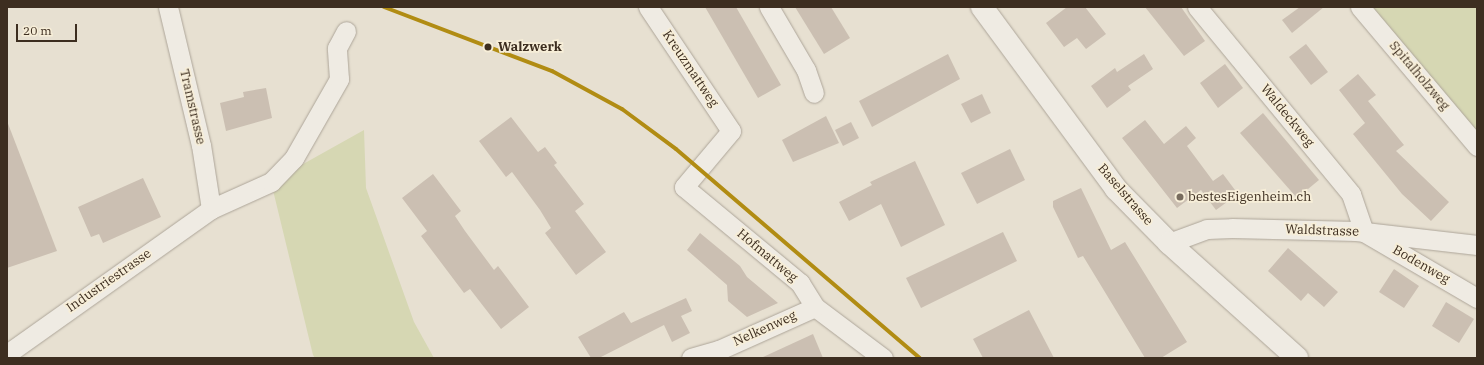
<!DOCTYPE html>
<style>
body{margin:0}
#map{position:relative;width:1484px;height:365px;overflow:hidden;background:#e7e0d1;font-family:"IBM Plex Serif",serif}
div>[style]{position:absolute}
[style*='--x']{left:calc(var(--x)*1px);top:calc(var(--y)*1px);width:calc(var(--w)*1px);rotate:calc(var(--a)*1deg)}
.green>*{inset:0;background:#d6d7b3}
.building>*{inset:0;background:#cbbfb2}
.roads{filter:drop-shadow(0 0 1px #ada599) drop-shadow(0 0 1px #ada599)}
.street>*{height:19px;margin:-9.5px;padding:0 9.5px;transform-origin:9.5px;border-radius:9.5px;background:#efebe3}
.secondary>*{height:22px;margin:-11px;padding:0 11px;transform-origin:11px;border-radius:11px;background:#efebe3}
.tram-1>*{height:4px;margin:-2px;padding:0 2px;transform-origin:2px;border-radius:2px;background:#b18c13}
.dots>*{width:11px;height:11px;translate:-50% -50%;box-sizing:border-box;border:2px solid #f7eed8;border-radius:50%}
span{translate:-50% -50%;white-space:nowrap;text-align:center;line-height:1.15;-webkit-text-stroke:3.5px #f7eed8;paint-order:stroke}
.stop-label{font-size:13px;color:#3d2e20;font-weight:700}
.left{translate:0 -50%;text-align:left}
.street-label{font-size:13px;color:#3d2e20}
.poi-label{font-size:13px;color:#3d2e20}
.frame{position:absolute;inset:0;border:8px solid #3d2e20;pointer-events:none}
.scale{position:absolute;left:16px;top:24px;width:61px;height:18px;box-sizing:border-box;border:2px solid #3d2e20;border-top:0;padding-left:5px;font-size:12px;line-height:14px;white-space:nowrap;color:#3d2e20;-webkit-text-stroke:3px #f7eed8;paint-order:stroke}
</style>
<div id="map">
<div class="green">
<div style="clip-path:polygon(1368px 7px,1477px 7px,1477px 133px)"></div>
<div style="clip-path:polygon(364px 130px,366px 188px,414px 322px,434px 358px,315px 358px,313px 355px,271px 182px)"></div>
</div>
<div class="building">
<div style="clip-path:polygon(705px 7px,736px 7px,781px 85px,758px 98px)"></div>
<div style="clip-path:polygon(795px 7px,831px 7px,850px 38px,824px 54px)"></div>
<div style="clip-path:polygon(1067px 7px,1085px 7px,1106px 34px,1086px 49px,1077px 38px,1064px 47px,1046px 23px)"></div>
<div style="clip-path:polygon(1145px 7px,1181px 7px,1205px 41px,1184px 56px)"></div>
<div style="clip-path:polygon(1300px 7px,1324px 7px,1292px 33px,1282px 20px)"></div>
<div style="clip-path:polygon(1306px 44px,1328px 72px,1311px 85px,1289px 57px)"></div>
<div style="clip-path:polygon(948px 54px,960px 79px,872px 127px,859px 101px)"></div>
<div style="clip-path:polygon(1144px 54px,1153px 69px,1128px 86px,1131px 90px,1107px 108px,1091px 86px,1115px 68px,1117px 72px)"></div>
<div style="clip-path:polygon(1225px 64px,1243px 88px,1218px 108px,1200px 83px)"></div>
<div style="clip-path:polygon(1358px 74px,1376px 95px,1368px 101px,1404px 145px,1396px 151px,1449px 202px,1431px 221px,1402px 194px,1353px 134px,1365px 123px,1339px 90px)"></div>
<div style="clip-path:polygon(266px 88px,272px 118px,226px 131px,220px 103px,244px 97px,243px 92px)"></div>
<div style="clip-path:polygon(982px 94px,991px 113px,971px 123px,961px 104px)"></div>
<div style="clip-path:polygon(1263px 113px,1319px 180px,1297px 198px,1240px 133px)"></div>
<div style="clip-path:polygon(826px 116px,839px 143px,793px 162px,782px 140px)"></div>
<div style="clip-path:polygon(511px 117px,538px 152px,545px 147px,557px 163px,554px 165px,584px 204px,575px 211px,606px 252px,576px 275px,545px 233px,551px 228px,540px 210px,512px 172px,506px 177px,479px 141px)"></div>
<div style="clip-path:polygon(1145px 120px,1164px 144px,1186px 126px,1196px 138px,1187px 146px,1213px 181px,1223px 174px,1238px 194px,1216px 210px,1201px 190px,1177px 208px,1122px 138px)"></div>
<div style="clip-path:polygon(7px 121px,57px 251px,7px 268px)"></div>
<div style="clip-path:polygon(851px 122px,859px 138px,843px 146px,835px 130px)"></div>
<div style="clip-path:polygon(1010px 149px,1025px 180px,977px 204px,961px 173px)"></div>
<div style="clip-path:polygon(915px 161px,945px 225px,901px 247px,881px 204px,849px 221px,839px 202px,872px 185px,870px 182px)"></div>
<div style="clip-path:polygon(433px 174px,461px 211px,455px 216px,465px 231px,494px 270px,498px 266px,529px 307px,501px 329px,470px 289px,464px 293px,421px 236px,427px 231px,402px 198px)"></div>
<div style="clip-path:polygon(143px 178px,161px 217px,103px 243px,99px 234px,91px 237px,78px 207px)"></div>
<div style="clip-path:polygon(1081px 188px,1111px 250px,1125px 242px,1187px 342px,1161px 358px,1145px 358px,1083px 256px,1078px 258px,1053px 207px,1053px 201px)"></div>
<div style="clip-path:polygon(1003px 232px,1017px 261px,921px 308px,906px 278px)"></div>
<div style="clip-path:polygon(700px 233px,740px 266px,747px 277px,778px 303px,747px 317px,728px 301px,727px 285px,687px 250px)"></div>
<div style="clip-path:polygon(1288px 248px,1338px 292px,1324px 307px,1308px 293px,1301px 301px,1268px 271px)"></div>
<div style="clip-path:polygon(1394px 269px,1419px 286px,1404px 308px,1379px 292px)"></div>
<div style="clip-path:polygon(686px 298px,692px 311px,681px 316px,690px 333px,672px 342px,664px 325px,599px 358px,591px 358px,578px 337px,624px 312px,631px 323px)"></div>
<div style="clip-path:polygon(1446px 302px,1474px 319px,1459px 343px,1432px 326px)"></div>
<div style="clip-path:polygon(1029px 310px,1054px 358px,983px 358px,973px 339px)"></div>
<div style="clip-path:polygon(813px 334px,823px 358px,761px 358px)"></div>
</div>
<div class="roads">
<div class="street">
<div style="--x:168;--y:7;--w:142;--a:76.6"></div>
<div style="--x:201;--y:145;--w:65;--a:81.1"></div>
<div style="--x:648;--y:7;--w:149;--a:56.2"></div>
<div style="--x:731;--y:131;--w:73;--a:130"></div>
<div style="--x:684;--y:187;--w:151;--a:39.6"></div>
<div style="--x:800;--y:283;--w:28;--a:58"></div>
<div style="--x:815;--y:307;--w:85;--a:36.9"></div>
<div style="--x:769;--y:7;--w:73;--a:59.6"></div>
<div style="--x:806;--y:70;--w:24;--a:71"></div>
<div style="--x:1197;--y:7;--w:242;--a:50.5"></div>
<div style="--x:1351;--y:194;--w:40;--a:71.1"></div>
<div style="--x:1364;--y:232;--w:131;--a:30.3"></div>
<div style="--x:1360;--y:7;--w:182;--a:49.9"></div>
<div style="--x:1169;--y:243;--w:40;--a:-20.2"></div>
<div style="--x:1207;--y:229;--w:25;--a:-2"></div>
<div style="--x:1232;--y:228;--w:124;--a:1.4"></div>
<div style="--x:1356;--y:231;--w:122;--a:6.6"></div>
<div style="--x:7;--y:354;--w:250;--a:-35.4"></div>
<div style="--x:211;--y:209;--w:66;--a:-24.2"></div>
<div style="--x:271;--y:182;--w:33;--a:-46"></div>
<div style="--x:294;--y:158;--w:91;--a:-60.3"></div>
<div style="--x:339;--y:79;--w:31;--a:-94"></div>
<div style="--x:337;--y:48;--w:19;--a:-62"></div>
<div style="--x:691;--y:358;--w:29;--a:-16"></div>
<div style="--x:719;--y:350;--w:105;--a:-24.1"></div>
</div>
<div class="secondary">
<div style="--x:982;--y:7;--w:226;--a:53.6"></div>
<div style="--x:1116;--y:189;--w:76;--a:45.5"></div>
<div style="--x:1169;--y:243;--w:172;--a:41.9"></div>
</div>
</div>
<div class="tram-1">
<div style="--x:384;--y:7;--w:180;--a:20.9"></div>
<div style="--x:552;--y:71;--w:80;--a:28.5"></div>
<div style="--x:622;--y:109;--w:67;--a:36.5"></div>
<div style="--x:676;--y:149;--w:321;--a:40.6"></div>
</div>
<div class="dots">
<div style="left:488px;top:47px;background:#3d2e20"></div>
<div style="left:1180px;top:197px;background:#786c5e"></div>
</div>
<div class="stop-label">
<span class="left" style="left:498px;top:47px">Walzwerk</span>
</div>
<div class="street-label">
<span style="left:690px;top:69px;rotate:56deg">Kreuzmattweg</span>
<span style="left:1419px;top:76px;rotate:50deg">Spitalholzweg</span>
<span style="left:192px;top:107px;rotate:77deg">Tramstrasse</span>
<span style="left:1287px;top:116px;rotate:51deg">Waldeckweg</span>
<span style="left:1125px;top:195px;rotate:49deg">Baselstrasse</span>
<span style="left:1322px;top:231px;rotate:2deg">Waldstrasse</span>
<span style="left:767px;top:256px;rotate:40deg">Hofmattweg</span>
<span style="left:1421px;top:265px;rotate:30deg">Bodenweg</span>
<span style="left:109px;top:281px;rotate:-35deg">Industriestrasse</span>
<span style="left:765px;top:329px;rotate:-24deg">Nelkenweg</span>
</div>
<div class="poi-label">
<span class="left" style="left:1188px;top:197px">bestesEigenheim.ch</span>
</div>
<div class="frame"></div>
<div class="scale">20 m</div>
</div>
